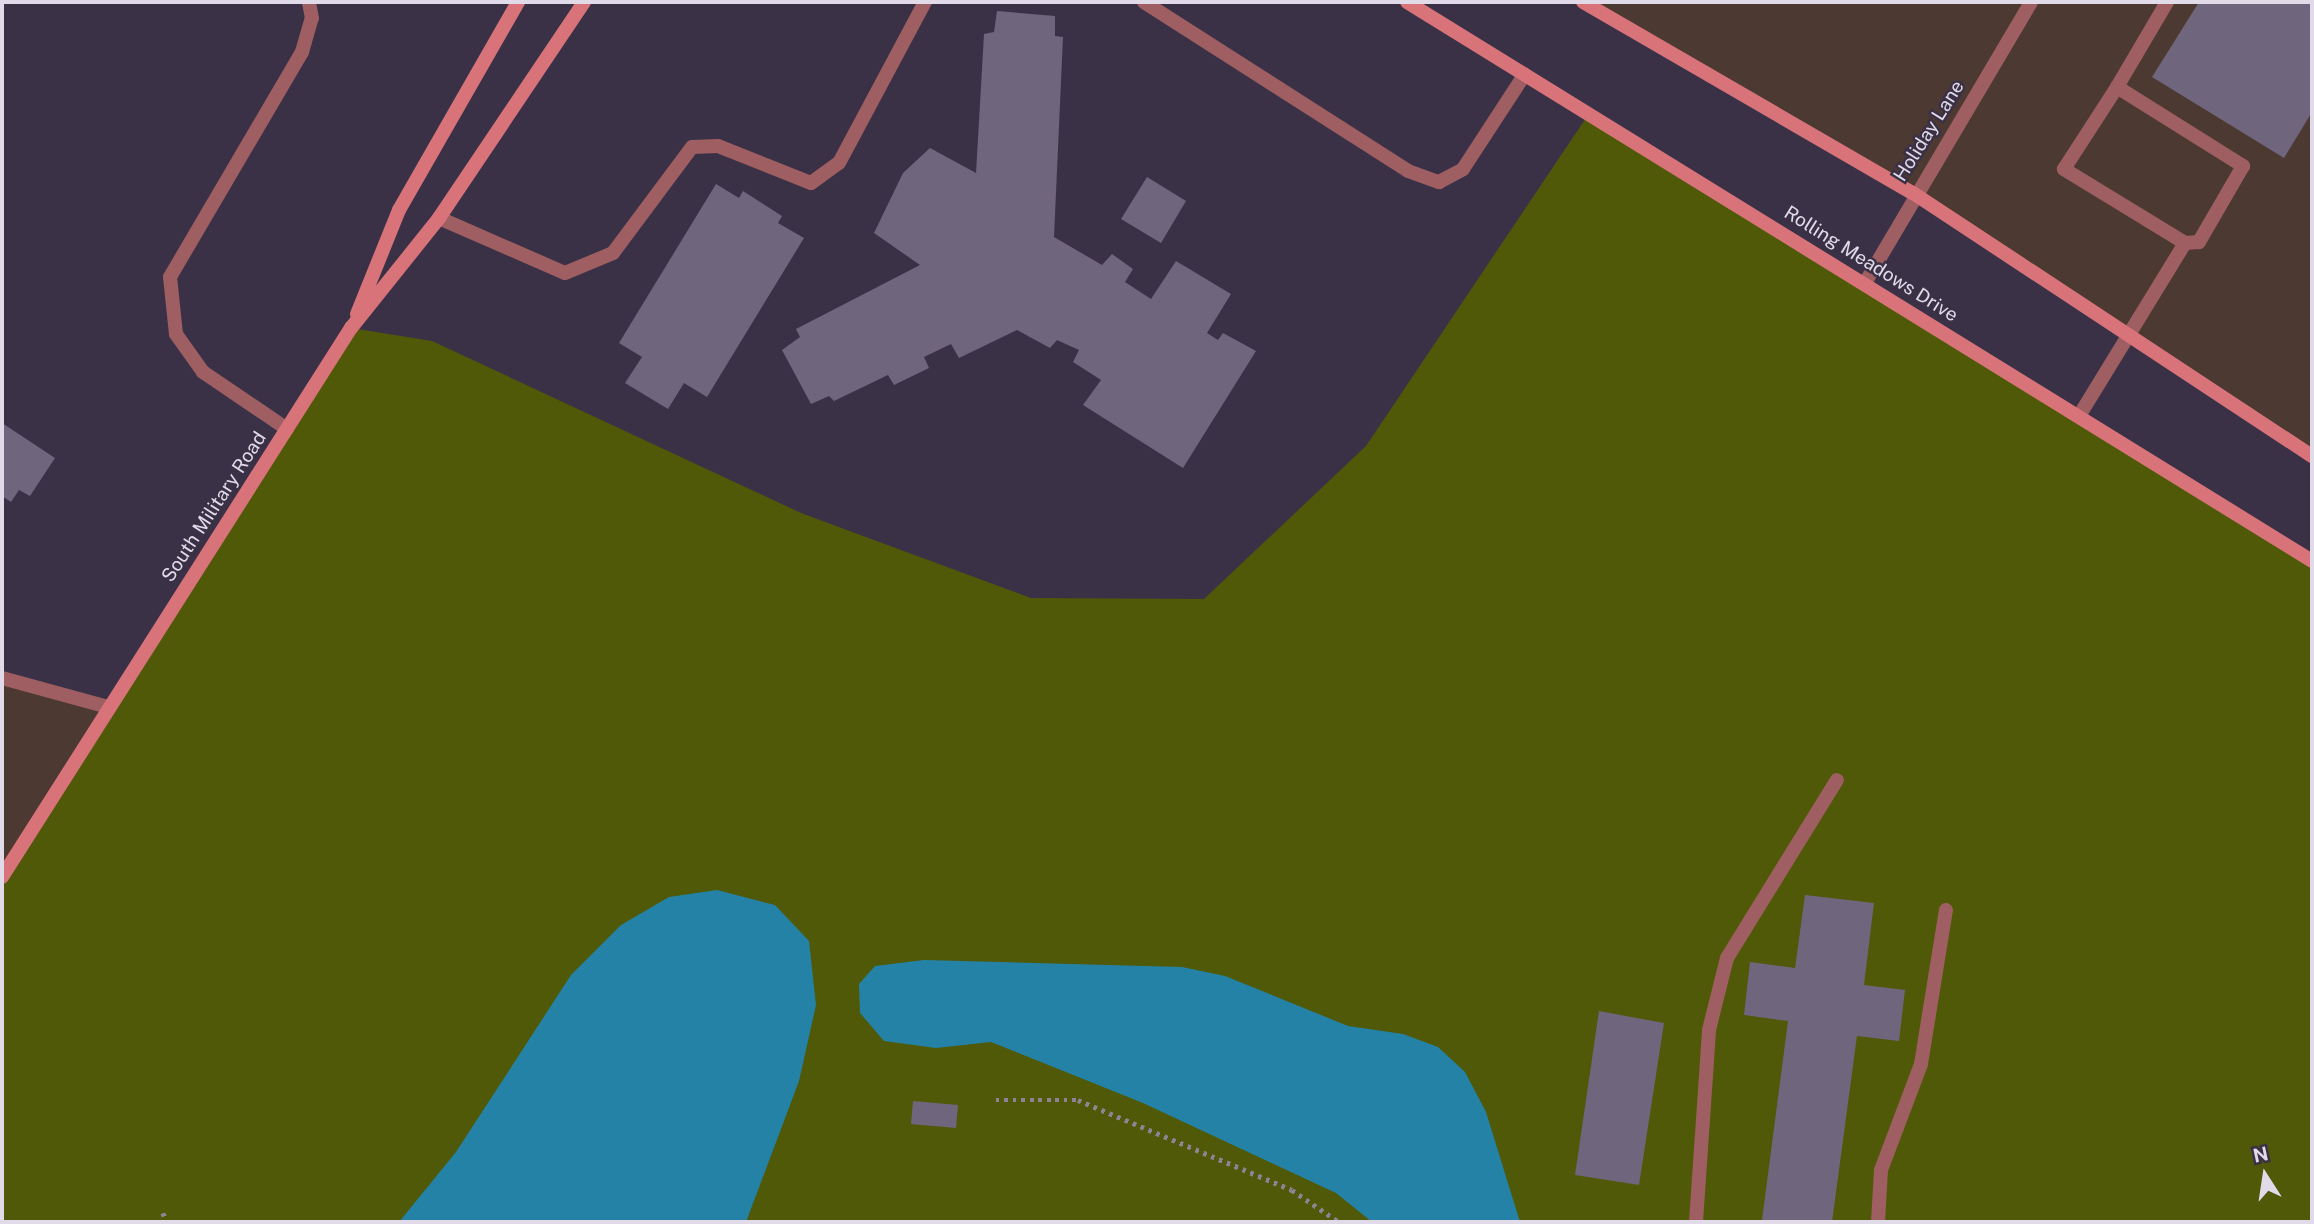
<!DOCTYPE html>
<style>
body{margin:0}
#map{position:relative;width:2314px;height:1224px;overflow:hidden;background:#3b3146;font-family:"Public Sans",sans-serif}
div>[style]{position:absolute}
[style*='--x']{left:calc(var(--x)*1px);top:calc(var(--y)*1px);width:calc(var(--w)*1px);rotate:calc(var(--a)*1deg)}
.commercial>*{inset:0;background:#4c3931}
.green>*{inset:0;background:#505907}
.water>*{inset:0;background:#2482a7}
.building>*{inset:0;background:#6f657d}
.path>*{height:4.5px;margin-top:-2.25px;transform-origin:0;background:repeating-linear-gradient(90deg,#8c8495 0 3.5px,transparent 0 8.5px)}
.lane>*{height:14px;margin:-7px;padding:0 7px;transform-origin:7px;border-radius:7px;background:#9f5f62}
.street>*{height:14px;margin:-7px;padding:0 7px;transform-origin:7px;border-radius:7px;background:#9f5f62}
.secondary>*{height:14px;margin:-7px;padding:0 7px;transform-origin:7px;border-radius:7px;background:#d8737a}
span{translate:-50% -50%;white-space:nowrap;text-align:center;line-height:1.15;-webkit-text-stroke:5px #3b3146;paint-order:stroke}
.street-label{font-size:19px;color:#e1dbe9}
.frame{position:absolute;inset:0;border:4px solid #e1dbe9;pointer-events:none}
.north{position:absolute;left:2230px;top:1140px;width:70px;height:70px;-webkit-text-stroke:5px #3b3146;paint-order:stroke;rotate:348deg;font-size:19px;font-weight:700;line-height:28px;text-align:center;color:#e1dbe9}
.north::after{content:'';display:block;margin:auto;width:24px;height:32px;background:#e1dbe9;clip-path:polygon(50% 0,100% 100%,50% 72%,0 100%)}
</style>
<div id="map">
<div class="commercial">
<div style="clip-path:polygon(1583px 2px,2312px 2px,2312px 456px,1913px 193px)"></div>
<div style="clip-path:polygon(2px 678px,108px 707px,2px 877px)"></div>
</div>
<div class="green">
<div style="clip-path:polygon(1590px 112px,2312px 561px,2312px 1222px,2px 1222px,2px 877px,351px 328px,432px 341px,801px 513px,1031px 598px,1204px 599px,1366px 446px)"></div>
</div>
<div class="water">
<div style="clip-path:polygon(717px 890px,775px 905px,809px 941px,816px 1005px,799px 1081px,746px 1222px,399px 1222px,456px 1152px,571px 975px,621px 925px,669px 897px)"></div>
<div style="clip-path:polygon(924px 960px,1182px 967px,1225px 976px,1348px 1026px,1403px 1034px,1438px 1047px,1465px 1072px,1486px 1112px,1520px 1222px,1372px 1222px,1336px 1193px,1143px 1103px,991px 1042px,936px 1048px,884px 1041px,860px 1013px,859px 984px,875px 966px)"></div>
</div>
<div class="building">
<div style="clip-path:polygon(2199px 2px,2312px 2px,2312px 112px,2284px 158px,2152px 77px)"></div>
<div style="clip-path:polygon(997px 11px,1055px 16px,1055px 36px,1063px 37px,1054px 237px,1102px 265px,1112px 254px,1133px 269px,1125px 282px,1151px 299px,1176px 261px,1231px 294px,1207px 333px,1218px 340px,1223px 333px,1256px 351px,1183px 468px,1083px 405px,1101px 380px,1073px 362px,1079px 350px,1057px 340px,1050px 348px,1017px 330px,959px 358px,951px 344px,924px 357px,929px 368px,894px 385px,888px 375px,834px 401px,829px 396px,811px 404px,782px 350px,800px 337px,796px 329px,920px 265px,874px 233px,903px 173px,930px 148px,976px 173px,984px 34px,994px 32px)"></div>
<div style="clip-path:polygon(1147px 177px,1186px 201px,1161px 243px,1121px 219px)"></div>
<div style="clip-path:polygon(716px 184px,739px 198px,743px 191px,782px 216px,778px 223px,804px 238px,707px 397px,684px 383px,668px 409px,625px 383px,642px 357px,619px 343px)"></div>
<div style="clip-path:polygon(2px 423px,55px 458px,30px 496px,19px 490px,11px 502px,2px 496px)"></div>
<div style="clip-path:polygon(1805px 895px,1874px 903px,1864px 985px,1905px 990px,1899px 1041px,1857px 1036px,1832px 1222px,1768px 1222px,1762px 1220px,1788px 1021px,1744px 1015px,1750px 962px,1795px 968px)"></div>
<div style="clip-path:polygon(1599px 1011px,1664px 1023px,1639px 1185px,1575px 1175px)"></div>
<div style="clip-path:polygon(913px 1101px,958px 1105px,956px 1128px,911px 1124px)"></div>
</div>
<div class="path">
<div style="--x:996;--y:1100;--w:82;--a:0"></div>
<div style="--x:1078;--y:1100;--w:232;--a:22.8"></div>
<div style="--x:1292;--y:1190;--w:57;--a:34.2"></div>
<div style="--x:163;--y:1213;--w:10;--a:66"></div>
</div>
<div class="lane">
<div style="--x:1144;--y:2;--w:313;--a:32.6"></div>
<div style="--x:1408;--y:171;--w:33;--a:20"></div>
<div style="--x:1439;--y:182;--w:27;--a:-28"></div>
<div style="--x:1463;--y:169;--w:113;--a:-56.9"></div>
<div style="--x:2117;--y:87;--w:99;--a:-59.5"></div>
<div style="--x:439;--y:218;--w:137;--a:23.6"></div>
<div style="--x:565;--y:273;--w:52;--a:-22.6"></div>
<div style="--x:613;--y:253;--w:132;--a:-53.3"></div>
<div style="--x:692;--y:147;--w:26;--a:-2"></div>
<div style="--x:718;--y:146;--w:100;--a:21.7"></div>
<div style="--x:811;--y:183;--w:34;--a:-36"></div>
<div style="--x:839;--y:163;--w:183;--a:-61.9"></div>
<div style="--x:2079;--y:416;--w:203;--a:-58.5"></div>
<div style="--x:2185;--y:243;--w:142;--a:-148.6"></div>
<div style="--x:2064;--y:169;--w:98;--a:-57.1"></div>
<div style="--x:2117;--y:87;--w:149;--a:32.1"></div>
<div style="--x:2243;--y:166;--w:88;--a:120.1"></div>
<div style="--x:2199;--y:242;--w:14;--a:176"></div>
<div style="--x:287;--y:429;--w:102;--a:-145.8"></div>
<div style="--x:203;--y:372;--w:47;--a:-125.4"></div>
<div style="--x:176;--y:334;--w:57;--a:-96"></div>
<div style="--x:170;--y:277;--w:261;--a:-59.6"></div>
<div style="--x:302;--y:52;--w:35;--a:-74"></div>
<div style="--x:312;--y:18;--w:16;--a:-101"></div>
<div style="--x:1696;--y:1222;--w:192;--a:-86.1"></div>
<div style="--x:1709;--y:1030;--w:74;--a:-76"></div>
<div style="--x:1727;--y:958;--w:209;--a:-58.3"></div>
<div style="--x:1878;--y:1222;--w:52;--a:-86.7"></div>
<div style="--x:1881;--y:1170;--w:113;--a:-69.3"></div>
<div style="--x:1921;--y:1064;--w:156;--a:-80.8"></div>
</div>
<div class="street">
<div style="--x:1865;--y:283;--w:326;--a:-59.4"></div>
<div style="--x:2;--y:678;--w:110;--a:15.3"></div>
</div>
<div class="secondary">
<div style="--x:1407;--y:2;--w:1064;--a:31.7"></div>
<div style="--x:1583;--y:2;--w:381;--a:30.1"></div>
<div style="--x:1913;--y:193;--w:478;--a:33.4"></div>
<div style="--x:357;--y:314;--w:112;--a:-68"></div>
<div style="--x:399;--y:210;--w:240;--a:-60.2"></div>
<div style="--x:2;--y:877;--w:651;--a:-57.56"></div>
<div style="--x:351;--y:328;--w:141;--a:-51.3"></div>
<div style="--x:439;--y:218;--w:260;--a:-56.1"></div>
</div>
<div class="street-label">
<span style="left:1929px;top:131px;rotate:-58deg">Holiday Lane</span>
<span style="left:1871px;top:264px;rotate:32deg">Rolling Meadows Drive</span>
<span style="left:214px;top:507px;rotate:-57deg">South Military Road</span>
</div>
<div class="frame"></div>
<div class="north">N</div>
</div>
